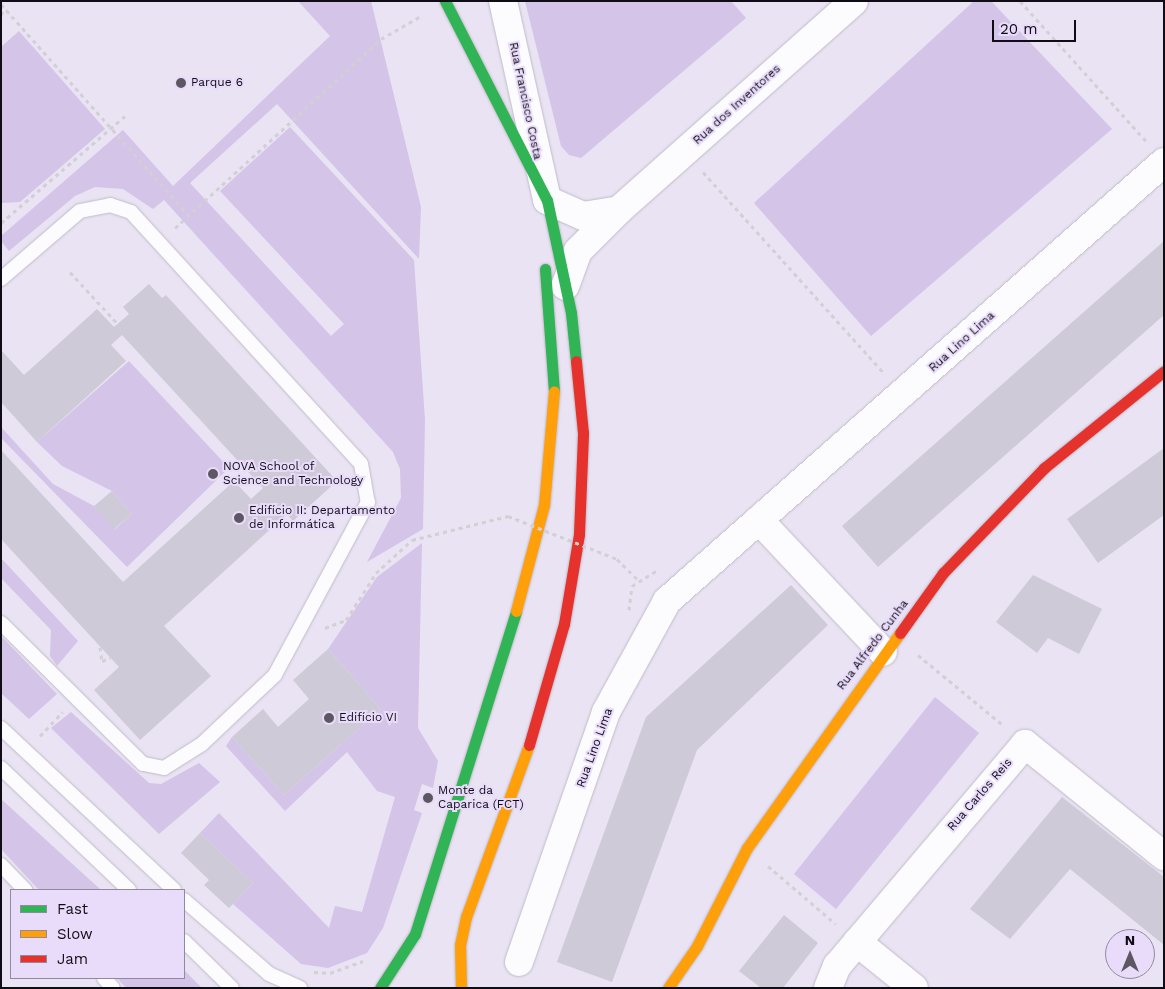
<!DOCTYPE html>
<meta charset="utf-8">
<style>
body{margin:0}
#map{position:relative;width:1165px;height:989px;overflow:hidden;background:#e9e3f3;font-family:"Work Sans",sans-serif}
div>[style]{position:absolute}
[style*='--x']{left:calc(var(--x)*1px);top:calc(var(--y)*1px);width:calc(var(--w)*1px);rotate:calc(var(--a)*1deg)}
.green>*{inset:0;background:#d3c4e8}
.building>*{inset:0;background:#cfcad7}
.path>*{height:3px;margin-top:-1.5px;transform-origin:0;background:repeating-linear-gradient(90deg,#d2d0d4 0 4px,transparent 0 8px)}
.roads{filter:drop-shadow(0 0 1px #c0bbc8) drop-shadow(0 0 1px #c0bbc8)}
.lane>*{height:14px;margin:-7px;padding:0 7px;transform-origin:7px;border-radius:7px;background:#fcfbfd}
.street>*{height:28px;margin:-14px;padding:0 14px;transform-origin:14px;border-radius:14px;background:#fcfbfd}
.fast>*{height:11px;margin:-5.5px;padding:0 5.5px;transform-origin:5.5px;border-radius:5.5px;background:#30b455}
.slow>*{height:11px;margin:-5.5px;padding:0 5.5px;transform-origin:5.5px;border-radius:5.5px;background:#ff9f0a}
.jam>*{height:11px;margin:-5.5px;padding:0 5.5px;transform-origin:5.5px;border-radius:5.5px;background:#e5322d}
.path-bridge>*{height:3px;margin-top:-1.5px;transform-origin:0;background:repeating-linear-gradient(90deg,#d2d0d4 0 4px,transparent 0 8px)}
.dots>*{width:14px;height:14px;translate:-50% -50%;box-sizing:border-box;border:2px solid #e8dcfa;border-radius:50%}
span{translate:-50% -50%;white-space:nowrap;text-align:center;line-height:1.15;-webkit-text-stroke:4px #e8dcfa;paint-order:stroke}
.poi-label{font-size:12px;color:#100c15}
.left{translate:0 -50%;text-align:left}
.street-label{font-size:12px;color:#100c15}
.frame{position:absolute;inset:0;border:2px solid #100c15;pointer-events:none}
.legend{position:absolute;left:10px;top:889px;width:175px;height:90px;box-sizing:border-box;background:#e8dcfa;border:1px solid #92899e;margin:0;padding:6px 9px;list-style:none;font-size:15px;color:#100c15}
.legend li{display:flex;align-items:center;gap:10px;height:25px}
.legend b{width:25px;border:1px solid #92899e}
.north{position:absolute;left:1105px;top:929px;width:50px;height:50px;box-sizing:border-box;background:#e8dcfa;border:1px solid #92899e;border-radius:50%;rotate:0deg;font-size:14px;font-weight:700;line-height:20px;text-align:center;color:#100c15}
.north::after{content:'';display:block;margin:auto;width:18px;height:22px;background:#5c5763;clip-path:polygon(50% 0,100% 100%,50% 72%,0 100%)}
.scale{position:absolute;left:992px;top:20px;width:84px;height:22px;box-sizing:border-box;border:2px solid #100c15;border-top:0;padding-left:6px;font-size:15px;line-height:18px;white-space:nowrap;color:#100c15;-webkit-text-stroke:4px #e8dcfa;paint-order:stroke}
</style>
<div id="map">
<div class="green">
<div style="clip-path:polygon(298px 1px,371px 1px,421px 207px,419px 259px,277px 104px,190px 183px,331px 336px,344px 324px,220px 191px,290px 127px,414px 260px,425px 420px,423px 529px,367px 562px,401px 498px,400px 469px,393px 452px,164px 200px,153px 209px,123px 189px,95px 187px,75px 196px,9px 251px,1px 241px,1px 236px,123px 130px,173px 186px,330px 36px)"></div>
<div style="clip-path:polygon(525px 1px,731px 1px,746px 18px,581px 158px,569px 155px,561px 146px)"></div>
<div style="clip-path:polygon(974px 1px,991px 1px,1112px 129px,871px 336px,754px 203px)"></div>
<div style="clip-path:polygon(19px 31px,105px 129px,20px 202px,1px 203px,1px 47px)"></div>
<div style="clip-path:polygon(129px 361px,229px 468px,127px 567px,1px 438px,1px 427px,53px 484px,94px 506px,115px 529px,132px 514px,112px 491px,62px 466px,37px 442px)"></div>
<div style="clip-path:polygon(422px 543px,418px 728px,438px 761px,433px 788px,422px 784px,414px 810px,422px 813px,383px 928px,367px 953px,328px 968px,301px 964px,233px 904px,253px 883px,200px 833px,219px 813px,329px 928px,335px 906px,362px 912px,395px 797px,377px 791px,347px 752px,285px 811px,226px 746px,232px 737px,284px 795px,381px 709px,328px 649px,377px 577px)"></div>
<div style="clip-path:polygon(1px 558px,78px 641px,57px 666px,50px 656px,51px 630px,1px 578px)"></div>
<div style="clip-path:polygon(1px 636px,57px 694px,29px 719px,1px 693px)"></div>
<div style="clip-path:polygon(935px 697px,979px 733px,836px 909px,794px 874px)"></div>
<div style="clip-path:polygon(71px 712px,149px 783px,161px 784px,199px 763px,220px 782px,159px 834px,51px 728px)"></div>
<div style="clip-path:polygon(1px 799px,101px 890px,39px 890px,1px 849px)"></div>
<div style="clip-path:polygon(184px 970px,202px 988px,126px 988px,117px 978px,184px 978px)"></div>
</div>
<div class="building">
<div style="clip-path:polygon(1164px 241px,1164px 315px,878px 567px,842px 526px)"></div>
<div style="clip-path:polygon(149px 284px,162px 298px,166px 295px,337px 481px,293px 521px,287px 514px,164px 626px,211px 676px,140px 740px,94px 690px,119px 667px,1px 539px,1px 450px,123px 582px,234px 481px,251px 499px,263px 488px,122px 335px,111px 345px,126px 361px,37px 442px,1px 402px,1px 350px,24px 375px,97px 309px,114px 327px,129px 314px,123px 307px)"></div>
<div style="clip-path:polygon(1164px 448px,1164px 515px,1098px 563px,1067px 519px)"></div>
<div style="clip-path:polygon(112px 491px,132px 514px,114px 529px,94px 506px)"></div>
<div style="clip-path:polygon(1033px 575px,1102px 609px,1079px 654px,1048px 638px,1037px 653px,996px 622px)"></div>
<div style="clip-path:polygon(791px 585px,828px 625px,697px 750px,612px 982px,557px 962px,646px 717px)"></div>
<div style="clip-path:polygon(328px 649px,381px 709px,284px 795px,232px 737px,263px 709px,278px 727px,309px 699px,293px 680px)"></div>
<div style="clip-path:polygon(1062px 797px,1164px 877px,1164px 945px,1070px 869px,1010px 939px,970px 909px)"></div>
<div style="clip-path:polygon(200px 833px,253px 883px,229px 908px,204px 885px,209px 880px,181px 853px)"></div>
<div style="clip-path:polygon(784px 915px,818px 943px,783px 988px,761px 988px,739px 971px)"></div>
</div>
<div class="path">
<div style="--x:1020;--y:1;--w:190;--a:48"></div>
<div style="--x:1;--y:4;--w:283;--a:48.4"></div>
<div style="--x:1;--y:15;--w:8;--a:-60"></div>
<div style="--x:703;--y:172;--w:269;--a:48"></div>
<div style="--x:1;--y:223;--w:164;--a:-40.8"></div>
<div style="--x:175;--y:228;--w:280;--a:-42.5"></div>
<div style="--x:381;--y:39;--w:46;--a:-29.9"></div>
<div style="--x:70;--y:272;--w:71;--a:47.3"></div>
<div style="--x:629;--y:610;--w:24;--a:-83"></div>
<div style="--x:632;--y:586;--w:31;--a:-32"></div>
<div style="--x:325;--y:628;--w:22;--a:-21"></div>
<div style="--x:100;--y:647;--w:14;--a:82"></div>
<div style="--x:102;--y:661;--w:9;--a:-21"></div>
<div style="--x:918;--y:655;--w:112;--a:39.5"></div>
<div style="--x:40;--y:736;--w:33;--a:-47"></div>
<div style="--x:768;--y:866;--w:89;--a:40.5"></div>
<div style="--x:314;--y:972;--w:16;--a:4"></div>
<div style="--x:330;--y:973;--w:35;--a:-20"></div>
</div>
<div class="roads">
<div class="lane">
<div style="--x:1;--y:279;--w:104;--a:-40.7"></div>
<div style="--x:80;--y:211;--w:31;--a:-11"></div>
<div style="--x:110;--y:205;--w:22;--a:18"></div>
<div style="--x:131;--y:212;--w:341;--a:47.6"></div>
<div style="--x:361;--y:464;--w:39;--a:80"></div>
<div style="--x:368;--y:502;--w:196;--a:118.3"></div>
<div style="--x:275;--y:675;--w:100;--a:136.6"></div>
<div style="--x:202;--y:744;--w:45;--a:147.7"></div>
<div style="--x:164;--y:768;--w:21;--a:-169"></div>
<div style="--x:143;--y:764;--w:200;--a:-135.2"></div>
<div style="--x:1;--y:728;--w:237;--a:43.1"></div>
<div style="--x:1;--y:768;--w:177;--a:43.6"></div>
<div style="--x:1;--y:865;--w:35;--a:46"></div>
<div style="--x:184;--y:900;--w:113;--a:41"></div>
<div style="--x:269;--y:974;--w:34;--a:24"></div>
<div style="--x:184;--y:941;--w:67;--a:44.4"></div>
<div style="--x:104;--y:978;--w:13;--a:48"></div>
</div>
<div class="street">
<div style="--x:503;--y:1;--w:204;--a:77.5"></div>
<div style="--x:547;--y:200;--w:39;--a:24"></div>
<div style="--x:583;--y:216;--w:36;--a:-9"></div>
<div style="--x:619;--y:210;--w:58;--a:135"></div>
<div style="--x:578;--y:251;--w:37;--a:110"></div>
<div style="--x:619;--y:210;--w:314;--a:-41.6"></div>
<div style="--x:759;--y:520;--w:181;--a:46.8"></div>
<div style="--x:857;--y:942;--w:73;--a:38.9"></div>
<div style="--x:519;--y:962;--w:265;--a:-70.8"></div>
<div style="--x:606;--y:712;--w:127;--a:-61.2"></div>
<div style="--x:667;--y:601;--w:663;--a:-41.45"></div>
<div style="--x:828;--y:988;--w:24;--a:-68"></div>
<div style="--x:837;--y:966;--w:291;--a:-49.7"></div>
<div style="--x:1025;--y:744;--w:179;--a:38.9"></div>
</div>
<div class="fast">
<div style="--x:445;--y:1;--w:224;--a:62.9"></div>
<div style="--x:547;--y:200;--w:116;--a:78"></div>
<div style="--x:571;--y:313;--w:48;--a:84.1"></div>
<div style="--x:545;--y:269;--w:122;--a:85.8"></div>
<div style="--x:380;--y:988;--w:64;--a:-57.1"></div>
<div style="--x:415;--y:934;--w:338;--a:-72.6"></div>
</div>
<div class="slow">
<div style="--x:516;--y:611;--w:110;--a:-75.2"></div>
<div style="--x:544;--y:505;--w:114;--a:-85"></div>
<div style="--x:461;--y:988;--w:43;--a:-91.3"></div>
<div style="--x:460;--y:945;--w:29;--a:-78"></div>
<div style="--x:466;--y:917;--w:183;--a:-69.9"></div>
<div style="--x:668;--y:988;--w:51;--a:-55.4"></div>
<div style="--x:697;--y:946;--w:110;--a:-63"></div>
<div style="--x:747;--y:848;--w:264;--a:-54.6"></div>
</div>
<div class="jam">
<div style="--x:900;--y:633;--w:74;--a:-54.4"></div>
<div style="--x:943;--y:573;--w:146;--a:-46.1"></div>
<div style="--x:1044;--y:468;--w:154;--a:-38.9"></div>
<div style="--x:529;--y:745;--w:126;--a:-73.9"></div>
<div style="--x:564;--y:624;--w:91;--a:-80.5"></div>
<div style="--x:579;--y:534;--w:101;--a:-87.7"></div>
<div style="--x:583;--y:433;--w:72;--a:-95.6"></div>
</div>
</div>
<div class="path-bridge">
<div style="--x:346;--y:620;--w:56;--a:-57.4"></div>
<div style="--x:376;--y:573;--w:49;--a:-42.5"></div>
<div style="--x:412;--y:540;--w:99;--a:-14"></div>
<div style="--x:508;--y:516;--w:117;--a:21.5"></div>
<div style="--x:617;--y:559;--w:28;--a:45"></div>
</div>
<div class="dots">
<div style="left:181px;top:83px;background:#5c5763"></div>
<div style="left:213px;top:474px;background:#5c5763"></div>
<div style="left:239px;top:518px;background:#5c5763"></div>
<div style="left:329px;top:718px;background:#5c5763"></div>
<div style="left:428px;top:798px;background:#5c5763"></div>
</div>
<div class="poi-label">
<span class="left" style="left:191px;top:83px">Parque 6</span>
<span class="left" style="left:223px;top:474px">NOVA School of<br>Science and Technology</span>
<span class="left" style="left:249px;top:518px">Edifício II: Departamento<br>de Informática</span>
<span class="left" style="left:339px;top:718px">Edifício VI</span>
<span class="left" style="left:438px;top:798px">Monte da<br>Caparica (FCT)</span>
</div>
<div class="street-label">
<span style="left:525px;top:101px;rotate:78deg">Rua Francisco Costa</span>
<span style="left:737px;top:105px;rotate:-42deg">Rua dos Inventores</span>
<span style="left:962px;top:342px;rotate:-42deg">Rua Lino Lima</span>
<span style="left:873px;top:645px;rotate:-53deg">Rua Alfredo Cunha</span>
<span style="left:595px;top:748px;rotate:-70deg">Rua Lino Lima</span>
<span style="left:980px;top:795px;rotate:-49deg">Rua Carlos Reis</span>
</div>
<div class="frame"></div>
<ul class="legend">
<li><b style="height:6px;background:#30b455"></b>Fast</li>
<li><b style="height:6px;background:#ff9f0a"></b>Slow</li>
<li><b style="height:6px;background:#e5322d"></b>Jam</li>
</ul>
<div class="north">N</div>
<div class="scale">20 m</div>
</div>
